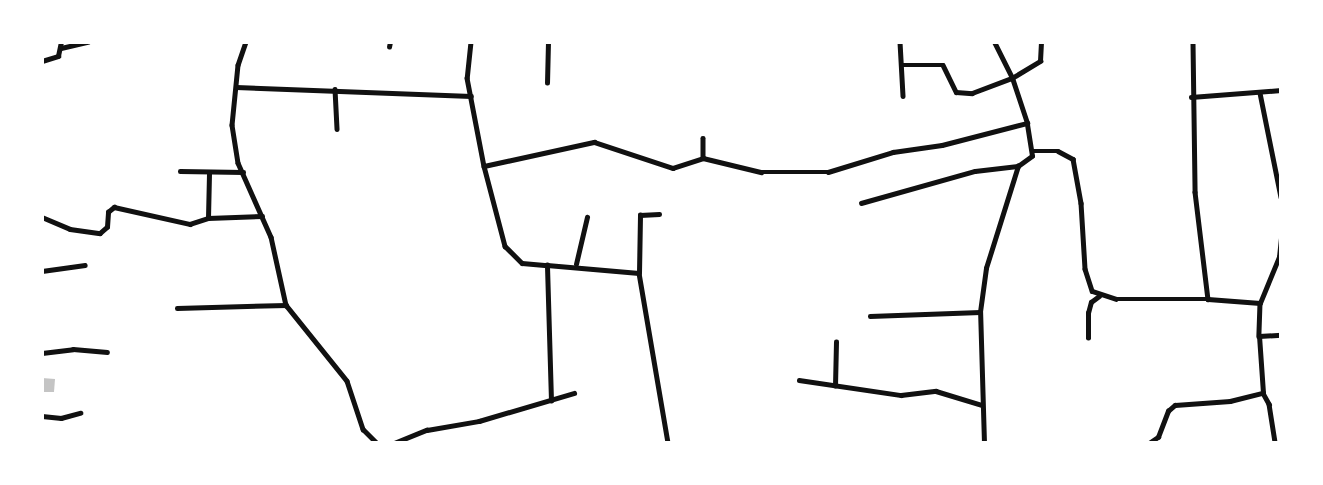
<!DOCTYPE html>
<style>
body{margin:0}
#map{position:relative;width:1323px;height:485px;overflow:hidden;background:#fff;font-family:Mulish,sans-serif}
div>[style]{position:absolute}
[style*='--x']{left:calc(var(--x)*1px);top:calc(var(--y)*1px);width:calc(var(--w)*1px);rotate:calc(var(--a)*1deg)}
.building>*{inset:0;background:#c4c4c4}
.minor>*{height:4.5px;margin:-2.25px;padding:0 2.25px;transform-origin:2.25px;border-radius:2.25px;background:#111}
span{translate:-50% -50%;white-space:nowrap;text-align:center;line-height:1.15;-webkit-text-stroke:6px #fff;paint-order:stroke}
.frame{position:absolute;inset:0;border:44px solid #fff;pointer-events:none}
</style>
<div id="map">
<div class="building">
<div style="clip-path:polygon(42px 378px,55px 379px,54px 392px,42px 392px)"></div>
</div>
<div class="minor">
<div style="--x:246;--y:42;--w:24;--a:109"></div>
<div style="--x:238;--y:65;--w:60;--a:95.7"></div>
<div style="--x:232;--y:125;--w:38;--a:81"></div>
<div style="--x:238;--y:163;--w:81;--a:66"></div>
<div style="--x:271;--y:237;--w:70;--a:77.6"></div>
<div style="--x:286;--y:305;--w:97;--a:51.2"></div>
<div style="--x:347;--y:381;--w:51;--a:71.6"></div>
<div style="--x:363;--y:429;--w:20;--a:45"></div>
<div style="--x:471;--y:42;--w:36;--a:96"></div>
<div style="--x:467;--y:78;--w:90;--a:79.1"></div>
<div style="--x:484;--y:166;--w:83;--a:75.3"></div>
<div style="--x:505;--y:246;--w:24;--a:45"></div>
<div style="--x:522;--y:263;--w:25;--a:5"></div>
<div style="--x:900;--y:42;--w:54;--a:86.8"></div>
<div style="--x:1193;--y:42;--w:150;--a:89.2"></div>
<div style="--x:1195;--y:192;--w:108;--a:83.1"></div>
<div style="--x:1208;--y:299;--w:52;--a:4.4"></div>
<div style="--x:1260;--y:303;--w:33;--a:92"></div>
<div style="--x:389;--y:47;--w:5;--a:-79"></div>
<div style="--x:61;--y:48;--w:28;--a:-13"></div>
<div style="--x:42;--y:61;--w:17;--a:-17"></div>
<div style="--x:58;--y:56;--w:14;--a:-78"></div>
<div style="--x:901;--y:65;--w:42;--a:0"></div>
<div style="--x:943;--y:65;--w:30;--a:64"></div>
<div style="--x:956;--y:92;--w:16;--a:4"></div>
<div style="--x:972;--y:93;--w:43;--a:-20.6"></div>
<div style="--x:1012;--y:78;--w:40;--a:-116.6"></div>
<div style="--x:547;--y:83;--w:41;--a:-88.6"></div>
<div style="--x:236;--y:87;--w:235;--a:2.2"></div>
<div style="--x:335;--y:89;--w:40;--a:87.1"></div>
<div style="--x:1260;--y:93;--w:106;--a:78.6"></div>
<div style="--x:1191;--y:97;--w:90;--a:-4.4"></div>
<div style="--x:703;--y:138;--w:20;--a:90"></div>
<div style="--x:703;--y:158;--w:60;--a:13.6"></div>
<div style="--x:761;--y:172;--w:67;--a:0"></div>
<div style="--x:828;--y:172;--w:68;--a:-17.1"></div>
<div style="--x:893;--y:152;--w:49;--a:-8.1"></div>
<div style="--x:942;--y:145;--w:88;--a:-14.5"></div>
<div style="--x:1032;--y:151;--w:26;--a:0"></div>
<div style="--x:1058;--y:151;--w:17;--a:28"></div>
<div style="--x:1073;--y:159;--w:45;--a:79.7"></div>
<div style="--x:1081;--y:203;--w:66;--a:86.5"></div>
<div style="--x:1085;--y:269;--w:23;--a:72"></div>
<div style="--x:1092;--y:291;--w:25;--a:18"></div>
<div style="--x:1116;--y:299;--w:92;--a:0"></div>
<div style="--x:484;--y:166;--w:113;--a:-12.3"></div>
<div style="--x:594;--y:142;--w:83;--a:18.2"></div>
<div style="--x:673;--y:168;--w:32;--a:-18"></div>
<div style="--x:180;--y:171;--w:63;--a:0.9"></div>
<div style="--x:861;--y:203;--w:118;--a:-15.7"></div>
<div style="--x:975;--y:171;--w:43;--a:-6.6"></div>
<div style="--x:42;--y:217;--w:30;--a:23"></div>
<div style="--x:70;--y:229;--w:30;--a:8"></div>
<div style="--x:100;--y:233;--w:9;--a:-41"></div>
<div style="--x:107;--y:227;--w:15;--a:-86"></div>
<div style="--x:108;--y:212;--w:8;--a:-40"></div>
<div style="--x:114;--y:207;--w:78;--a:12.6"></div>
<div style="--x:190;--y:224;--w:19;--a:-18"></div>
<div style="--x:208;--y:218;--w:54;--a:-2.1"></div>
<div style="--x:208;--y:218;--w:44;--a:-88.7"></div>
<div style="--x:576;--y:264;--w:48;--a:-76.8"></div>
<div style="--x:42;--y:271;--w:43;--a:-7.9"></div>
<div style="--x:639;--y:273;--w:172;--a:80.3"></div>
<div style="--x:1260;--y:303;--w:50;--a:-67.6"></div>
<div style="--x:1279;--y:257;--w:18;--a:-84"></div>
<div style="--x:177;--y:308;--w:109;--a:-1.6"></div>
<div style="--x:870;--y:316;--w:110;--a:-2.1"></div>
<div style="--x:1088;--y:338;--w:25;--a:-90"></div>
<div style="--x:1088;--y:313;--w:11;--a:-75"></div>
<div style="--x:1091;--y:302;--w:10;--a:-37"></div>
<div style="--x:42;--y:353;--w:31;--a:-7"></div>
<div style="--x:73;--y:349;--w:34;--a:5"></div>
<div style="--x:799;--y:380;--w:103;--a:8.4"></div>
<div style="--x:901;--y:395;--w:35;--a:-7"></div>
<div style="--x:936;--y:391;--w:48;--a:16.9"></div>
<div style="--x:835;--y:386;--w:44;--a:-88.7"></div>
<div style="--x:1263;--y:393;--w:13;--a:61"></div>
<div style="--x:1269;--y:404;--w:39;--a:81"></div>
<div style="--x:551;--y:401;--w:136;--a:-91.7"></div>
<div style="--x:547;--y:265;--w:92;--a:5"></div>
<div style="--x:639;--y:273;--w:58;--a:-89"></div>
<div style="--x:640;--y:215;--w:19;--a:-3"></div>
<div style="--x:42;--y:416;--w:19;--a:6"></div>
<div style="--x:61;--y:418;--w:20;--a:-15"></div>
<div style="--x:394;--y:443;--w:35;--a:-22"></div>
<div style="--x:427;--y:430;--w:53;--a:-9.8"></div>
<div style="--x:479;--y:421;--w:99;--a:-16.4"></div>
<div style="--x:984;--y:443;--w:131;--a:-91.7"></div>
<div style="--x:980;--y:312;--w:44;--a:-82.2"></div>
<div style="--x:986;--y:268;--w:107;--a:-72.6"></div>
<div style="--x:1018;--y:166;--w:17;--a:-36"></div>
<div style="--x:1032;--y:156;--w:33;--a:-99"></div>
<div style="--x:1027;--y:123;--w:47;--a:-108.4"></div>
<div style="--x:1012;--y:78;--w:33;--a:-31"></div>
<div style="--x:1040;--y:61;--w:19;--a:-87"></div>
<div style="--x:1149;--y:443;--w:11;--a:-34"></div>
<div style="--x:1158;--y:437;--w:28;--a:-69"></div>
<div style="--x:1168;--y:411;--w:9;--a:-41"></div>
<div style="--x:1175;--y:405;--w:55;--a:-4.2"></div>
<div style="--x:1230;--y:401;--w:34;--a:-14"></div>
<div style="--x:1263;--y:393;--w:57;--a:-94"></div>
<div style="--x:1259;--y:336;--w:22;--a:-3"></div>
</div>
<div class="frame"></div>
</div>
